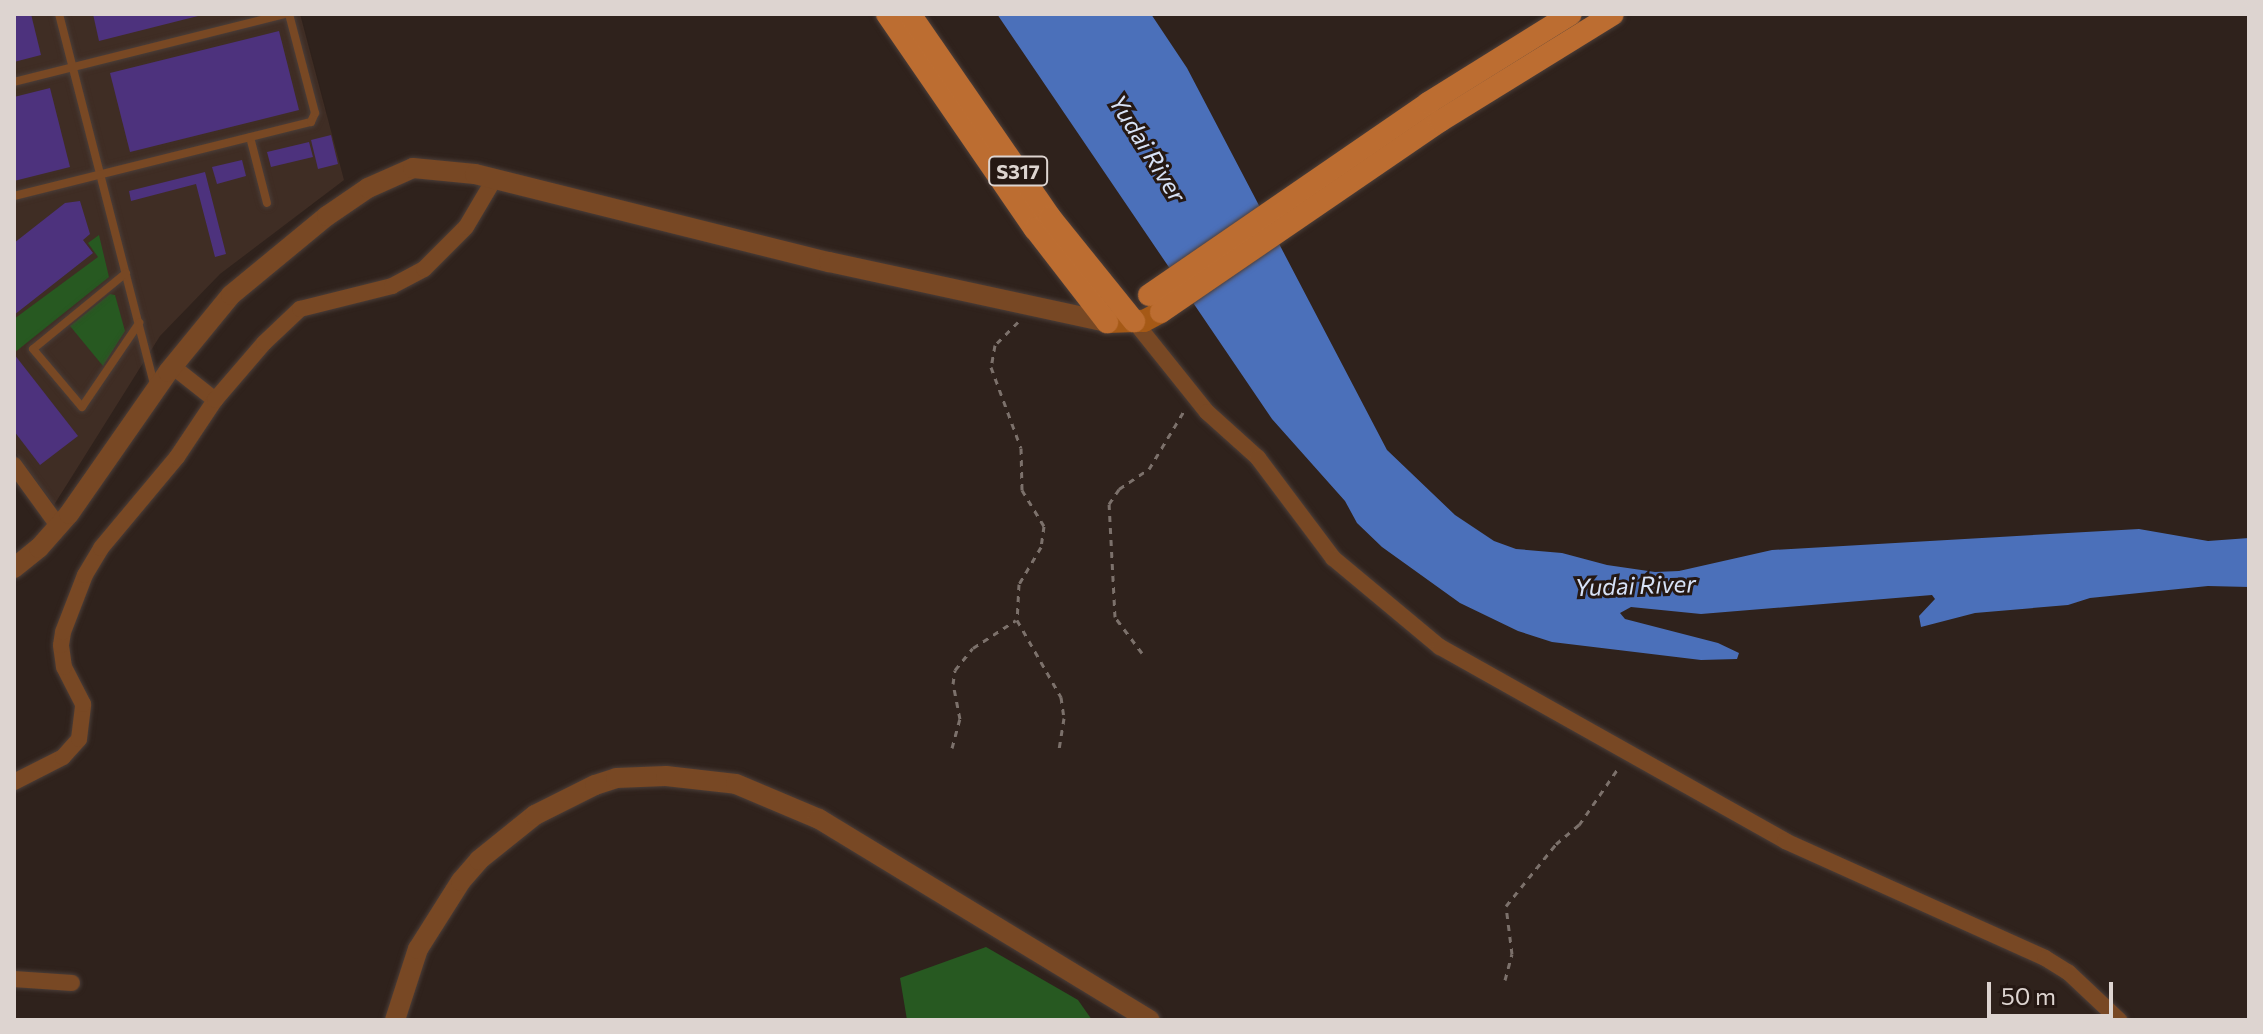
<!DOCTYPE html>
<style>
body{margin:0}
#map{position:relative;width:2263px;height:1034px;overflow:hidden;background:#2f221c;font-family:Commissioner,sans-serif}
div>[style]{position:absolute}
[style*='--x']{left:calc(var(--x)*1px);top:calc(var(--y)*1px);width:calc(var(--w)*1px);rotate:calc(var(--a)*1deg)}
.built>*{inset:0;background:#3f2d24}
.green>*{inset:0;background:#275921}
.water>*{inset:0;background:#4b70ba}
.building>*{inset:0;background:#4d327d}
.path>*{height:3px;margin-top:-1.5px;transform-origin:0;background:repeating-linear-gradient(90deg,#7c716b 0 6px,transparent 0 12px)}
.roads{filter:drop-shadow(0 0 2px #4b3e39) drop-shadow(0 0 2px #4b3e39)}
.service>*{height:8px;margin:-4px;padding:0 4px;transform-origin:4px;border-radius:4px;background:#784824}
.minor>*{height:16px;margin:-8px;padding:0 8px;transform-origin:8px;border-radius:8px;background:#784824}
.tertiary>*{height:20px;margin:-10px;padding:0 10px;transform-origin:10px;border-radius:10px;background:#784824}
.secondary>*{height:22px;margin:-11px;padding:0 11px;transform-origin:11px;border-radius:11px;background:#a55916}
.primary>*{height:22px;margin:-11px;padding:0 11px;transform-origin:11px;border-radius:11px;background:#bc6d31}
span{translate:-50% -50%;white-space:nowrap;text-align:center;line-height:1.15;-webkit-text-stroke:6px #251813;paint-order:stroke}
.shield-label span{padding:2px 6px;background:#251813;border:2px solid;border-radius:6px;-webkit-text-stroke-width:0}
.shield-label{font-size:20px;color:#ddd4d0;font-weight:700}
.water-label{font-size:24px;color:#d7e2f7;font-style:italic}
.frame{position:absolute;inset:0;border:16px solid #ddd4d0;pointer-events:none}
.scale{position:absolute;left:1987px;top:982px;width:126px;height:36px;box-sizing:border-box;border:4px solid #ddd4d0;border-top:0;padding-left:10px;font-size:24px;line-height:28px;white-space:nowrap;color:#ddd4d0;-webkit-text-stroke:6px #251813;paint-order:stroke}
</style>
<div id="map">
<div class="built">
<div style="clip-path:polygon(14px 14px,300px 14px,344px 180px,220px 274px,160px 336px,54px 505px,14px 451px)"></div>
</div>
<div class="green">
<div style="clip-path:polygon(99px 235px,109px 277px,14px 353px,14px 319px,98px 257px,88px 243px)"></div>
<div style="clip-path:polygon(110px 294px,115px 295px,125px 331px,103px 366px,70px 326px)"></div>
<div style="clip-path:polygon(986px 947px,1078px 1000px,1092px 1020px,907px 1020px,900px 978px)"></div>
</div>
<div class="water">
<div style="clip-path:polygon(997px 14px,1151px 14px,1187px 68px,1387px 450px,1455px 515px,1494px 541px,1516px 549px,1562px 553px,1607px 565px,1655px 572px,1679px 571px,1772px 550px,2139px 529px,2208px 541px,2249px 538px,2249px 587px,2208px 586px,2090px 598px,2068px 605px,1975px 613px,1921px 627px,1919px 616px,1935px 599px,1932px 595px,1701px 614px,1631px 607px,1620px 613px,1625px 619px,1718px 643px,1739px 653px,1737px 659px,1701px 660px,1552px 642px,1518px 631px,1460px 603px,1382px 547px,1357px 523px,1345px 501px,1272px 419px)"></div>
</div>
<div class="building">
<div style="clip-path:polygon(14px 14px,31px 14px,41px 55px,14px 62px)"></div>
<div style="clip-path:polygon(93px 14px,201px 14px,202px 15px,99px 41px)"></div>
<div style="clip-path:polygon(279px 31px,299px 110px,130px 152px,110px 73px)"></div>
<div style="clip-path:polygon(50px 88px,70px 167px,14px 181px,14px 97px)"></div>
<div style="clip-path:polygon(331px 135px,338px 164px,318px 169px,311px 140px)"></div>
<div style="clip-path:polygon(309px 142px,313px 157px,271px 167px,267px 152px)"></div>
<div style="clip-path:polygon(242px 160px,246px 176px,217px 184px,212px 167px)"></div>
<div style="clip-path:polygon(205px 172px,226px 254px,215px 257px,196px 184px,131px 201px,129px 191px)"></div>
<div style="clip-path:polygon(80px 201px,90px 234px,83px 240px,93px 253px,14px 315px,14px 243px,65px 203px)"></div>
<div style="clip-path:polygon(14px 354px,78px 436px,40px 465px,14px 431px)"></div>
</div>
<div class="path">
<div style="--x:1018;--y:322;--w:33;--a:135"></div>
<div style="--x:995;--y:345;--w:22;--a:100"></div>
<div style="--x:991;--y:367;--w:86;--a:69.7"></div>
<div style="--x:1021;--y:448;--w:42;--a:88.6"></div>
<div style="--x:1022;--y:490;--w:42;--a:58.6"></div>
<div style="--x:1044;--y:526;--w:21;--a:98"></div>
<div style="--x:1041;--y:547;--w:43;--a:120.7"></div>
<div style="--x:1019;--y:584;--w:36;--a:93"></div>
<div style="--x:1017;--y:620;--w:89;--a:60.3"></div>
<div style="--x:1061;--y:697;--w:21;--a:82"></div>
<div style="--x:1064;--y:718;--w:33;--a:99"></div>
<div style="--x:1142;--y:653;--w:45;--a:-126.9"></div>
<div style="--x:1115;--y:617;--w:113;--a:-93"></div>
<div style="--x:1109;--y:504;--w:18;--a:-56"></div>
<div style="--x:1119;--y:489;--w:36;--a:-34"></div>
<div style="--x:1149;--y:469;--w:68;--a:-58.9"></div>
<div style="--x:952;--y:748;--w:30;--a:-75"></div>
<div style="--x:960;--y:719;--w:36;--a:-101"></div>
<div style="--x:953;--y:684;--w:14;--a:-82"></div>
<div style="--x:955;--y:670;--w:28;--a:-51"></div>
<div style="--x:973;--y:648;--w:51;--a:-33.1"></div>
<div style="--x:1505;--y:980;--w:27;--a:-75"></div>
<div style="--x:1512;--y:954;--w:48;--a:-97.1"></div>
<div style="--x:1506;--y:906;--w:80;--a:-51.1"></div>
<div style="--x:1556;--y:844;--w:30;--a:-40"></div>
<div style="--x:1579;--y:825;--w:70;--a:-55.4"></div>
</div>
<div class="roads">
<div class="service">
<div style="--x:59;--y:14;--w:383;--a:75.6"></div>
<div style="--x:14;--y:82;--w:278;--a:-14.1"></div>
<div style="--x:250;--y:137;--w:68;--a:75.6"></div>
<div style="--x:14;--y:196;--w:306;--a:-14"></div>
<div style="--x:311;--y:122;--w:10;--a:-66"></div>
<div style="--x:315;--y:113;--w:102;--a:-104.7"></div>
<div style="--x:126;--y:273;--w:120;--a:140.7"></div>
<div style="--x:33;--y:349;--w:76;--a:49.8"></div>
<div style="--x:82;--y:407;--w:102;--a:-55.8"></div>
</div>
<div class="minor">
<div style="--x:1134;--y:321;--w:117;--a:51.3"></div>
<div style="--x:1207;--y:412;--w:69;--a:42"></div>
<div style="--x:1258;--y:458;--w:125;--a:53.1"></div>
<div style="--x:1333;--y:558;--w:139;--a:39.8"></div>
<div style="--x:1440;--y:647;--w:396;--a:29.3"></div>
<div style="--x:1785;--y:841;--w:285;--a:24.2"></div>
<div style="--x:2045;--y:958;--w:28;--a:32"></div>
<div style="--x:2069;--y:973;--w:69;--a:43.2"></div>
<div style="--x:172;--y:366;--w:55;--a:38.3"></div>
<div style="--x:14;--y:465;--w:77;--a:54"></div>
<div style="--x:14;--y:782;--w:55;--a:-27"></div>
<div style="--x:63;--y:757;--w:24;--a:-48"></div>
<div style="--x:79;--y:739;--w:35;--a:-83"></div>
<div style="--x:83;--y:704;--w:42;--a:-117.2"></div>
<div style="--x:64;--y:667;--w:22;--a:-98"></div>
<div style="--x:61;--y:645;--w:13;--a:-81"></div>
<div style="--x:63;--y:632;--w:61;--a:-68.9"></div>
<div style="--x:85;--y:575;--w:31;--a:-59"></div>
<div style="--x:101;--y:548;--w:119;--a:-50.1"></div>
<div style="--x:177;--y:457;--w:69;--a:-56.3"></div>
<div style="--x:215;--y:400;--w:75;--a:-49.3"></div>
<div style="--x:264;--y:343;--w:50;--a:-43.4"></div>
<div style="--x:300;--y:309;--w:95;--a:-14"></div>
<div style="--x:392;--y:286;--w:36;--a:-28"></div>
<div style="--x:424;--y:269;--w:59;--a:-45"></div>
<div style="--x:466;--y:227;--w:57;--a:-59.4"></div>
<div style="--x:14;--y:979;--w:58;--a:3.9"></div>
</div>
<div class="tertiary">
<div style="--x:14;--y:568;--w:32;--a:-39"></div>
<div style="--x:39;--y:548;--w:45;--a:-48.6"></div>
<div style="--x:69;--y:514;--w:173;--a:-55.1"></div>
<div style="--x:168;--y:372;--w:99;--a:-50.7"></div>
<div style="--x:231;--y:295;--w:124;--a:-39.5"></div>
<div style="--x:327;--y:216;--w:50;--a:-34.3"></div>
<div style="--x:368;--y:188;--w:49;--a:-24"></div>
<div style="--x:413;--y:168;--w:62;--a:5.5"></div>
<div style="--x:475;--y:174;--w:365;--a:14"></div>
<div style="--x:829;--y:262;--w:284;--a:12.2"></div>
<div style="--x:395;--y:1020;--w:75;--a:-72.1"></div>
<div style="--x:418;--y:949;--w:80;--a:-57.7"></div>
<div style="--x:461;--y:881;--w:28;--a:-49"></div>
<div style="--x:479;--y:860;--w:72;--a:-38.8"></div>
<div style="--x:535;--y:815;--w:67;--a:-26.6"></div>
<div style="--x:595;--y:785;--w:22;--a:-18"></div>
<div style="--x:616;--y:778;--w:50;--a:-2.3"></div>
<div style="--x:666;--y:776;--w:70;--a:6.5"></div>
<div style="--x:736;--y:784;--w:90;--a:22.9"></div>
<div style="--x:819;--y:819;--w:387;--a:31.3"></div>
</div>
<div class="secondary">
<div style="--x:1107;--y:322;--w:37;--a:-2"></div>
<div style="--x:1144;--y:321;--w:19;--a:-28"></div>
</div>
<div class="primary">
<div style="--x:887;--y:14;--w:261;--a:55.5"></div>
<div style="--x:1035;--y:229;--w:118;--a:52.3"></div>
<div style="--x:910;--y:14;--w:247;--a:55.4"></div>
<div style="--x:1050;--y:217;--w:134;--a:51.1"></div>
<div style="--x:1149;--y:295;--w:339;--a:-34.5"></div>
<div style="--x:1428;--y:103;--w:168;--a:-31.9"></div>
<div style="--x:1161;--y:312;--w:338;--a:-34.4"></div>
<div style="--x:1440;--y:121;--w:203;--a:-31.7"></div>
</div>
</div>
<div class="shield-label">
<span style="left:1018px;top:171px">S317</span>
</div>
<div class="water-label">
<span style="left:1148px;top:148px;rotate:58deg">Yudai River</span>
<span style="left:1635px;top:585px;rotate:-2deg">Yudai River</span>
</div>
<div class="frame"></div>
<div class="scale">50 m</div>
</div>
